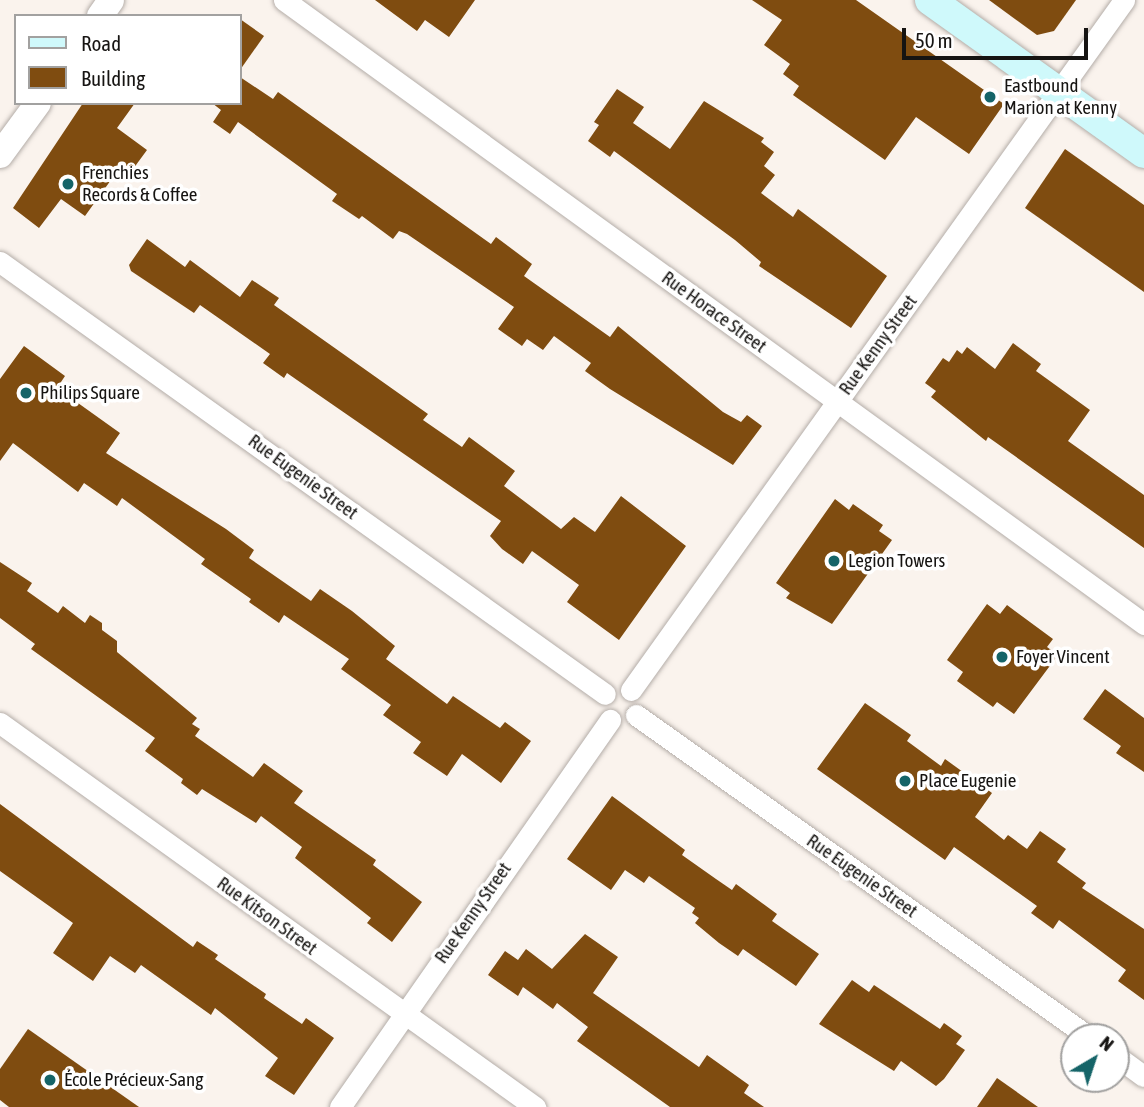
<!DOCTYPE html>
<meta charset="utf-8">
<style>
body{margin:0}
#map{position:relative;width:1144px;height:1107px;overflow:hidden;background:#faf3ed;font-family:"Asap Condensed",sans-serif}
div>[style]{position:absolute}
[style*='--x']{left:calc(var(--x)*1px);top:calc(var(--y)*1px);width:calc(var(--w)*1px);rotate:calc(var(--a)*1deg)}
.building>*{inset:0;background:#7f4c10}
.roads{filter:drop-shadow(0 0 2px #b4ada8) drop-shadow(0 0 2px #b4ada8)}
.minor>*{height:21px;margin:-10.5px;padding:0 10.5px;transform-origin:10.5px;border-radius:10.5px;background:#fff}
.tertiary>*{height:26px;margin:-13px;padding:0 13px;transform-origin:13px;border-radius:13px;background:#fff}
.secondary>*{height:30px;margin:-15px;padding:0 15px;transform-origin:15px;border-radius:15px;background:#cff9fb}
.dots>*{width:19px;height:19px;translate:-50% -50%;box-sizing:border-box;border:4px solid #fff;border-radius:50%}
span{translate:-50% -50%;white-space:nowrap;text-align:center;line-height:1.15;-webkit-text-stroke:7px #fff;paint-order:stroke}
.poi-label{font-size:19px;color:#161412}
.left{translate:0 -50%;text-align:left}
.street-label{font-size:19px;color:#161412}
.legend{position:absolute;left:14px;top:14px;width:228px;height:91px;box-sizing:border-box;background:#fff;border:2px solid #a2a1a0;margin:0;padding:9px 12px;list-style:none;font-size:21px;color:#161412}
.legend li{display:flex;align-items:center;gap:14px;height:35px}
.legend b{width:35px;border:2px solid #a2a1a0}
.north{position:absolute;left:1060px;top:1023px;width:70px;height:70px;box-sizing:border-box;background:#fff;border:2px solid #a2a1a0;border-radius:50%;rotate:39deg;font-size:19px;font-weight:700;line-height:28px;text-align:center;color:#161412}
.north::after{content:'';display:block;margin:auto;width:24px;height:32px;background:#156468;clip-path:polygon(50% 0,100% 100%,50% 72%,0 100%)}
.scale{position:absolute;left:902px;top:28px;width:186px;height:32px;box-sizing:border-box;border:4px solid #161412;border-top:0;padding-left:9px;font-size:21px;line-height:24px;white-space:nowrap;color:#161412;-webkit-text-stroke:5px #fff;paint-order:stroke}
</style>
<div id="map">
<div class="building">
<div style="clip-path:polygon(375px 0,475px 0,449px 37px,425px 20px,417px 31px)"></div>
<div style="clip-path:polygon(752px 0,856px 0,1004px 104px,969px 154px,916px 117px,885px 160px,793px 95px,799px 86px,783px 74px,790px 64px,764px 45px,782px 20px)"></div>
<div style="clip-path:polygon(989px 0,1076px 0,1054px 31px,1037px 35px)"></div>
<div style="clip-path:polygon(240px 19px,264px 36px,240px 70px)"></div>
<div style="clip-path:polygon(240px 77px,273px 99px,278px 92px,491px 244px,496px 237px,532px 264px,524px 276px,610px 337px,618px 326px,723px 412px,741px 422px,747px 415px,762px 426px,733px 465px,610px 389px,585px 371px,591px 363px,554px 336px,543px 350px,527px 339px,522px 346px,498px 329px,514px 307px,407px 234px,399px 231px,393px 239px,362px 216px,359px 219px,332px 201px,337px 194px,238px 122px,230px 134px,213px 122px,221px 110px,212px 103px,240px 103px)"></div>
<div style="clip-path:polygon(617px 89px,644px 107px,633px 123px,670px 149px,704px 101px,764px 138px,761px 142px,774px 152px,764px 166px,775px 175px,761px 193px,793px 217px,798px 209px,887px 276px,851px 328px,759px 266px,761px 262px,735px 240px,614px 151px,610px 157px,588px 141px,599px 125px,594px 122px)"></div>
<div style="clip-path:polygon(83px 103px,135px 103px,117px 128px,147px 150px,125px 180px,116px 173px,85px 216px,61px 199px,39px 228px,13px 208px)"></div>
<div style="clip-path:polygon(1065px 149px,1144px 205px,1144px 292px,1025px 208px)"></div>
<div style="clip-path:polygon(147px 239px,185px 267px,190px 260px,240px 297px,252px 280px,279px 298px,274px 305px,428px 414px,423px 420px,462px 447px,469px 437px,515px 471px,504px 486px,561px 529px,574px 517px,595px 532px,621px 496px,686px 546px,619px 640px,567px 602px,579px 585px,532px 551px,523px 564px,502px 549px,490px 536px,501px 521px,297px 380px,287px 373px,284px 378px,263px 363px,270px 354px,200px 305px,194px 313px,131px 271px,129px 265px)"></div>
<div style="clip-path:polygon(1013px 343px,1041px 364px,1036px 371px,1090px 410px,1068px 441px,1144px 495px,1144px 548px,988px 437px,986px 441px,931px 397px,936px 391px,925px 383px,943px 358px,949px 362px,957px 350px,962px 354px,967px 347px,995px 369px)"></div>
<div style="clip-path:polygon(24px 346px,65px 376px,57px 388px,120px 433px,106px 453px,226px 529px,254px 550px,249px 558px,311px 601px,320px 589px,352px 611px,395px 646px,386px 659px,447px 704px,453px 696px,500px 728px,505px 722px,531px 741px,501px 783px,462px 754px,447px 776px,413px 753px,421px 742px,383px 715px,391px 705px,341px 669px,349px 659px,284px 615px,279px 623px,249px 602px,251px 599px,201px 564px,205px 559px,122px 498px,117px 506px,84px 483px,78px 492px,13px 443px,0 461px,0 379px)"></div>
<div style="clip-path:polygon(835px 499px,849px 510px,853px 504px,883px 525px,879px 531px,892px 540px,832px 624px,786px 598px,790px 593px,776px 583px)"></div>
<div style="clip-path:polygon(0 562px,32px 583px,27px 591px,58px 613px,63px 606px,85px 623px,90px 615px,102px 623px,102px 630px,117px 641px,117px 652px,197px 718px,192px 724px,200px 729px,195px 736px,253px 777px,264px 763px,303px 791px,294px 803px,376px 860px,373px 865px,422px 902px,392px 942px,367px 923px,371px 918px,295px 858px,302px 847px,261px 816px,256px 823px,202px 789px,197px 795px,181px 783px,183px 779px,145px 751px,155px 738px,31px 649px,35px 644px,0 618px)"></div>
<div style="clip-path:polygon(987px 604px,1000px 614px,1007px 605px,1053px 639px,1047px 647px,1058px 655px,1014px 714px,997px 702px,993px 707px,957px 681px,963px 672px,947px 660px)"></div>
<div style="clip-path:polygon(1105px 689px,1144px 718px,1144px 772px,1116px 753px,1121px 746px,1083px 719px)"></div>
<div style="clip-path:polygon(865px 703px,911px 735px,907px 741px,941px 766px,945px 759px,992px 793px,975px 817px,1004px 840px,1008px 835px,1027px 849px,1040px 831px,1066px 849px,1057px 862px,1086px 883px,1082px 888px,1144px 929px,1144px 1000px,1118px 981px,1126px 970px,1059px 920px,1053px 929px,1031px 913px,1037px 906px,954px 847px,945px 860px,817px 769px)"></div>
<div style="clip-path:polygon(612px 796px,685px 850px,682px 855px,716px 879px,732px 890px,736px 884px,777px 914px,772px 921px,819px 954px,796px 986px,743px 949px,738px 956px,719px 943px,695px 923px,699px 918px,692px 913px,695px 908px,649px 876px,644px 883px,625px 870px,611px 890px,567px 859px)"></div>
<div style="clip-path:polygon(0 804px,193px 947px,197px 941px,218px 955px,215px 959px,266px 994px,264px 998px,302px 1024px,306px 1018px,334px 1038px,294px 1095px,265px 1076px,278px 1058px,215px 1008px,211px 1015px,141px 965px,135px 973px,110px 956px,93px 981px,53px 953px,73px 923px,0 871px)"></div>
<div style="clip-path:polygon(585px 934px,618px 957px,593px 993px,699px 1067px,707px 1055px,749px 1085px,744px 1093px,764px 1107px,670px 1107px,577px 1041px,588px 1027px,557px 1003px,553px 1009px,523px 987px,518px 996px,488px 975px,505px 951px,518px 960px,526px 949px,552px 969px)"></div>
<div style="clip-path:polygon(852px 980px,869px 992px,874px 985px,940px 1029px,944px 1023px,962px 1036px,956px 1044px,965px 1050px,944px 1079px,936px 1086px,901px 1061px,894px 1071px,819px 1024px)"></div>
<div style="clip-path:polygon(28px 1029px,139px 1107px,9px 1107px,0 1100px,0 1069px)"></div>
<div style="clip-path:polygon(997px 1078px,1038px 1107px,977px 1107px)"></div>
</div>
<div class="roads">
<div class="minor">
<div style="--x:284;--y:0;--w:1063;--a:35.96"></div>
<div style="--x:0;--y:262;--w:743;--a:35.53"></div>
<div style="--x:631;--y:690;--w:848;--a:-54.45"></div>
<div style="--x:636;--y:715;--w:556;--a:35.41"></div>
<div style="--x:0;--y:723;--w:659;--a:35.67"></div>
<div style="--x:1116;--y:1056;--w:34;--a:36"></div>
<div style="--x:340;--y:1107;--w:472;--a:-55.1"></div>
</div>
<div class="tertiary">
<div style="--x:100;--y:16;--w:19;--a:-55"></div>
<div style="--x:0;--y:155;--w:64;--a:-53.8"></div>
</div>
<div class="secondary">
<div style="--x:930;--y:0;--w:263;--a:35.6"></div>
</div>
</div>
<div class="dots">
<div style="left:990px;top:97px;background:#156468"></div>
<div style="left:68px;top:184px;background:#156468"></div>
<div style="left:26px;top:393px;background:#156468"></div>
<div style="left:834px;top:561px;background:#156468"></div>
<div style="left:1002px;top:657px;background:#156468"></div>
<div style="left:905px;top:781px;background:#156468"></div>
<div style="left:50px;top:1080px;background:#156468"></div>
</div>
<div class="poi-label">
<span class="left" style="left:1004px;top:97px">Eastbound<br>Marion at Kenny</span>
<span class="left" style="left:82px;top:184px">Frenchies<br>Records &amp; Coffee</span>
<span class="left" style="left:40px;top:393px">Philips Square</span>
<span class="left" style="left:848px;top:561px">Legion Towers</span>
<span class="left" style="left:1016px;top:657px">Foyer Vincent</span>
<span class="left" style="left:919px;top:781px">Place Eugenie</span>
<span class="left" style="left:64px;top:1080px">École Précieux-Sang</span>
</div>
<div class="street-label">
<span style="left:714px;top:312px;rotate:36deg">Rue Horace Street</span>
<span style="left:878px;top:345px;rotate:-54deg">Rue Kenny Street</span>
<span style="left:303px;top:477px;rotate:36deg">Rue Eugenie Street</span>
<span style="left:862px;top:876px;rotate:35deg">Rue Eugenie Street</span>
<span style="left:473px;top:913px;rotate:-55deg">Rue Kenny Street</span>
<span style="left:267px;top:916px;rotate:36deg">Rue Kitson Street</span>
</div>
<ul class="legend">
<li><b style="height:9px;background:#cff9fb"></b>Road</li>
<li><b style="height:19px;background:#7f4c10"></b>Building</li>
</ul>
<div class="north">N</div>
<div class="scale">50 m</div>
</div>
